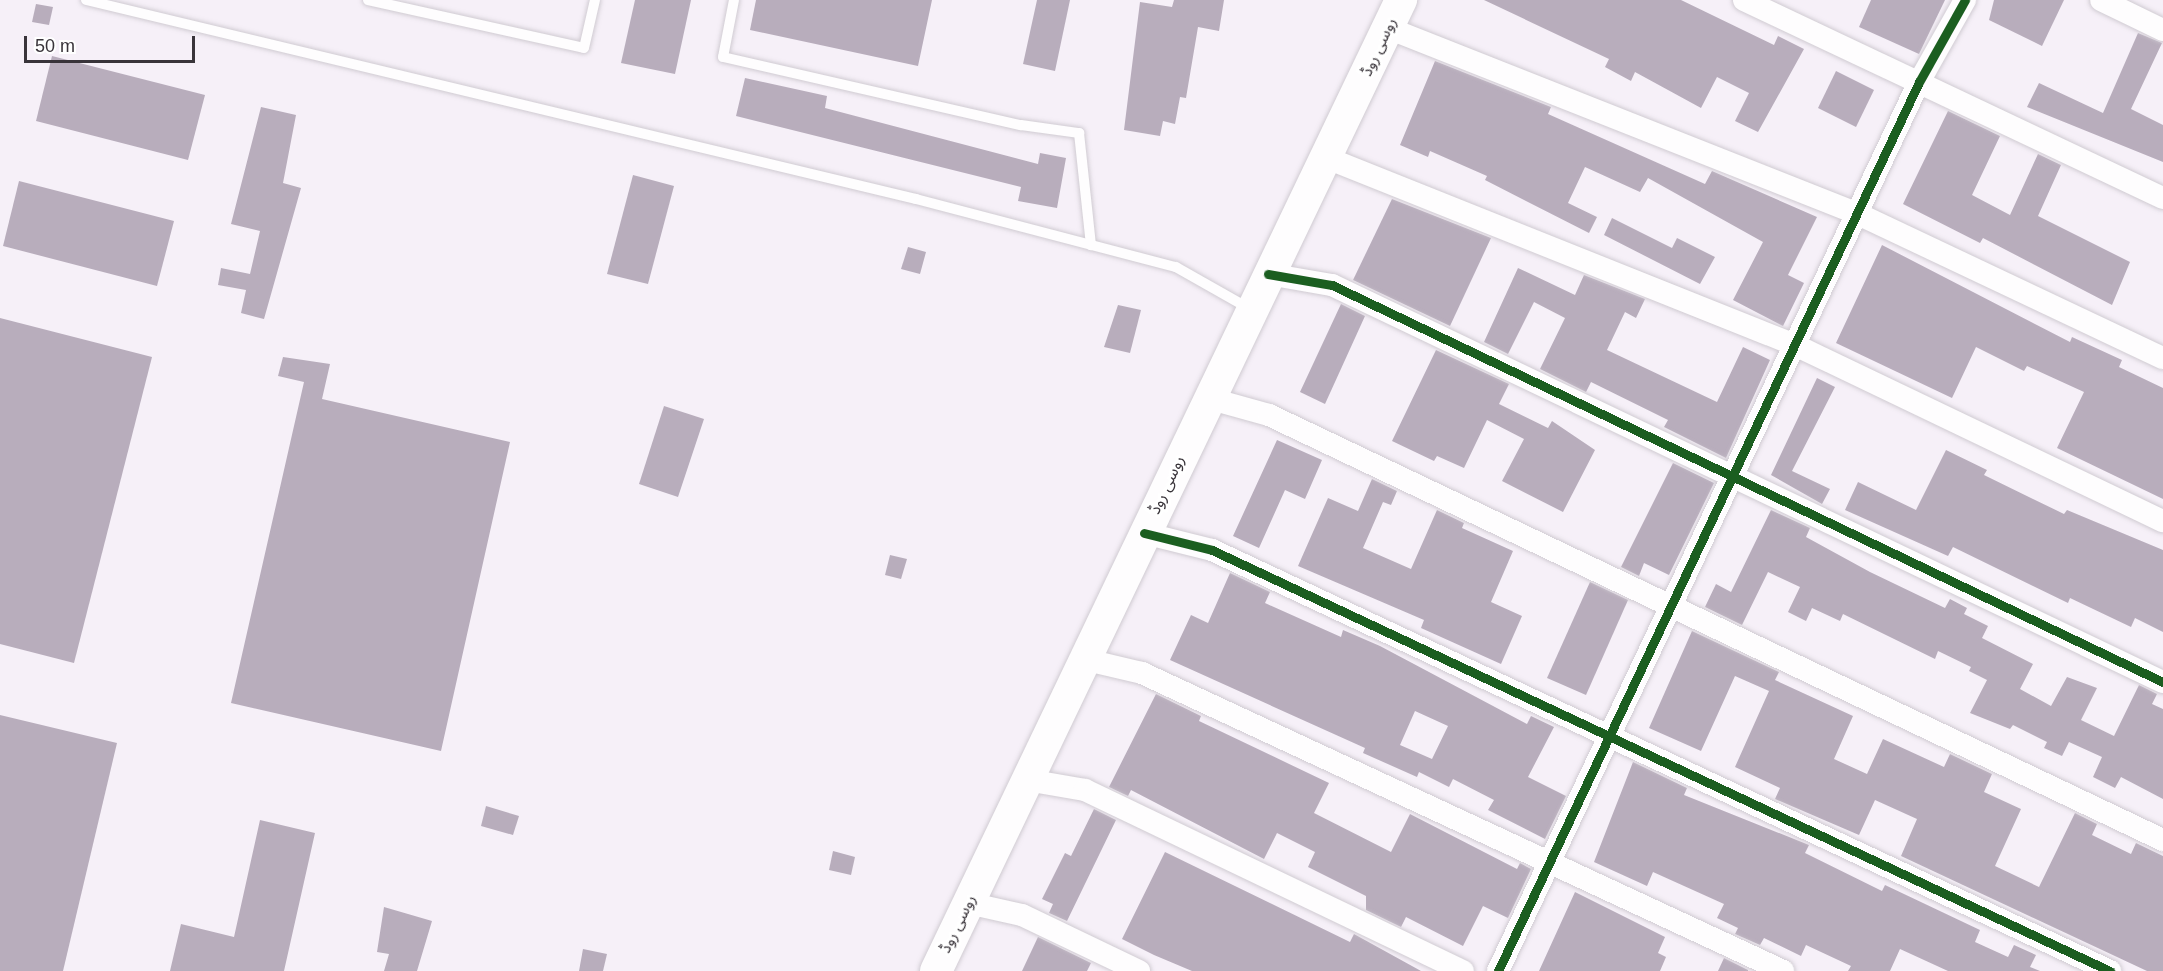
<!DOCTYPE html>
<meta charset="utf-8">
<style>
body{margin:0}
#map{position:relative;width:2163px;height:971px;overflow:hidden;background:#f6f0f8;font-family:Helvetica,"Noto Sans Arabic",sans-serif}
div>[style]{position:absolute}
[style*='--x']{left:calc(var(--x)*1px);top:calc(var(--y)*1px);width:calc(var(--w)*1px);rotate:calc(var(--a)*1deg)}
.building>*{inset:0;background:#b8adbc}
.roads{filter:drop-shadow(0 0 2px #d0cbd2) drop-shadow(0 0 2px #d0cbd2)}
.lane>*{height:10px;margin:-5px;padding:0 5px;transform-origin:5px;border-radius:5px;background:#fefdfe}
.street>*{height:22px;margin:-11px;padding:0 11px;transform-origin:11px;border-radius:11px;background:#fefdfe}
.secondary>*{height:32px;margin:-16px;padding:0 16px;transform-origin:16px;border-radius:16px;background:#fefdfe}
.cycleway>*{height:9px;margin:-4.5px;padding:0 4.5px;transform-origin:4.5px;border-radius:4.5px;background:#1b5e20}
span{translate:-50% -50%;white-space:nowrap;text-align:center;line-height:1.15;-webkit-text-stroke:6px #fff;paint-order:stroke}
.street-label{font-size:16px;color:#39343a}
.scale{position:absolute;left:24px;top:36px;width:171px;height:27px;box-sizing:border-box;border:3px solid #39343a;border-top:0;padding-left:8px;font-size:18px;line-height:21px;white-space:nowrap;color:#39343a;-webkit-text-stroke:4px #fff;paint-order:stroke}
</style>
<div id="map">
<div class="building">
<div style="clip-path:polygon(635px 0,691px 0,675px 74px,621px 63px)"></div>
<div style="clip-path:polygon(756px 0,932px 0,918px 66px,750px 30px)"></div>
<div style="clip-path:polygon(1037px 0,1070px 0,1055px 71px,1023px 64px)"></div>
<div style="clip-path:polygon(1174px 0,1224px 0,1219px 31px,1198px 27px,1186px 98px,1180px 97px,1175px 124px,1163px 121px,1160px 136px,1124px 130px,1140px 2px,1172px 7px)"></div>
<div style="clip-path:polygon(1484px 0,1681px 0,1774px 45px,1778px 36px,1804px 49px,1758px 132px,1735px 121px,1749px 93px,1717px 77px,1701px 108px,1635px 72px,1631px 81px,1605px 67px,1609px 59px)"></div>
<div style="clip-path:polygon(1871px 0,1945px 0,1919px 54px,1859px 27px)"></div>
<div style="clip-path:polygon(1994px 0,2064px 0,2042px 46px,1989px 20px)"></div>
<div style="clip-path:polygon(36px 4px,53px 7px,49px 25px,32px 22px)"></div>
<div style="clip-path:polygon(2138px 33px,2162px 43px,2131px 109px,2163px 125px,2163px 162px,2027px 107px,2039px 83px,2103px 113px)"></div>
<div style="clip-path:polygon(52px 56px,205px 95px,188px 160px,36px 121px)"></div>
<div style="clip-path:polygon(1435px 61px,1551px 107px,1548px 114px,1705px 184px,1712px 171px,1817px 217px,1788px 275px,1804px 283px,1783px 326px,1733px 300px,1763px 242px,1648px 178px,1640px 192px,1585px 167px,1568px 203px,1597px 217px,1589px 233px,1485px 180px,1487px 176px,1430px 151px,1428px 157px,1400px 145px)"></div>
<div style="clip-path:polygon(1836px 71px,1874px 90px,1856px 127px,1818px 108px)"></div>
<div style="clip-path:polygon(745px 78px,827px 96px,825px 108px,1038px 164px,1040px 153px,1066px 158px,1057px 208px,1018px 201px,1021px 187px,736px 116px)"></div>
<div style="clip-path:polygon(261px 107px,296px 115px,283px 183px,301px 188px,264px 319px,241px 313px,246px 290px,218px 285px,221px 268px,250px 274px,260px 231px,231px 224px)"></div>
<div style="clip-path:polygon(1948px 111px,2000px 136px,1972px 195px,2010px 215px,2038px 154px,2061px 165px,2038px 216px,2130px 262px,2112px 305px,1983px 238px,1980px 243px,1903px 204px)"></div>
<div style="clip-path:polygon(633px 175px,674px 186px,648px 284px,607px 274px)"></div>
<div style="clip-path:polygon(19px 181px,174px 221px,157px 286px,3px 246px)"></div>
<div style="clip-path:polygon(1392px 199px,1491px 238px,1450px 326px,1353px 280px)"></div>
<div style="clip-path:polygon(1612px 218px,1672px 248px,1677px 238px,1715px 257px,1700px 284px,1604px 235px)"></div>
<div style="clip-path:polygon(1882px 245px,2070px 342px,2072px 337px,2122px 360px,2119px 367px,2163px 388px,2163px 499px,2057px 448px,2084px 392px,2027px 366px,2024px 371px,1976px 347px,1952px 398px,1836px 343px)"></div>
<div style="clip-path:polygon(908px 247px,926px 252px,920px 274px,901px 269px)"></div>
<div style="clip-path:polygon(1518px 268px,1575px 295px,1584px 275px,1645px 299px,1636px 318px,1625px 312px,1607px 350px,1717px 402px,1743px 347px,1770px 360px,1726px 458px,1664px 427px,1668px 420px,1591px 382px,1586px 392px,1540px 369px,1565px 318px,1534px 302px,1508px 354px,1484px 342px)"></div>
<div style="clip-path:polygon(1341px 304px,1365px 316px,1325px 404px,1300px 392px)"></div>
<div style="clip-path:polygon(1118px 305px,1141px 310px,1130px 353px,1104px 347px)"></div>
<div style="clip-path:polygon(0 318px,152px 357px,74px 663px,0 644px)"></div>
<div style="clip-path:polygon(1436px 350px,1509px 384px,1499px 404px,1548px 428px,1552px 421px,1595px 450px,1563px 512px,1502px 481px,1524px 439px,1487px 420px,1464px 468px,1437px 456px,1434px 461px,1392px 441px)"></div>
<div style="clip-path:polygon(283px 357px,330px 364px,322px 399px,510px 442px,441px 751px,231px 703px,304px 382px,278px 376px)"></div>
<div style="clip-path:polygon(1817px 378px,1835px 387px,1792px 471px,1830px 489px,1822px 504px,1771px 475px)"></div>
<div style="clip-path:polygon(664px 406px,704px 419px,678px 497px,639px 484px)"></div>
<div style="clip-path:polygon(1277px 440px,1322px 460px,1305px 499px,1285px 490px,1259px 548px,1233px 536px)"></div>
<div style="clip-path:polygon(1946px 450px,1987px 470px,1984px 475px,2064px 514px,2067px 510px,2163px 550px,2163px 632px,2135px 618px,2131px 627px,2070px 598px,2068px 603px,1953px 547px,1948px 556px,1845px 510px,1858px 482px,1916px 510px)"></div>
<div style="clip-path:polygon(1673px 463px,1714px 483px,1669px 575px,1644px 563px,1639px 576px,1621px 567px)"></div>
<div style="clip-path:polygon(1372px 479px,1397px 491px,1391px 505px,1383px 502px,1363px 548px,1411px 569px,1437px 510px,1464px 523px,1462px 528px,1513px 551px,1491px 602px,1522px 616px,1501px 664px,1421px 628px,1424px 620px,1298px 566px,1328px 498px,1358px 511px)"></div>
<div style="clip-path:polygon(1771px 510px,1810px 528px,1806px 537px,1870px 572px,1945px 608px,1950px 599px,1967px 608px,1964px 614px,1988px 626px,1982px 638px,2033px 664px,2020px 689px,2051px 706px,2067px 677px,2097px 688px,2081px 720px,2114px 736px,2139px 685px,2157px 694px,2152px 704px,2163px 709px,2163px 799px,2121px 777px,2115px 788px,2093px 777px,2102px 757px,2069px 742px,2062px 756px,2044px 748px,2047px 742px,2013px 725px,2010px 729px,1970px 713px,1987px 680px,1969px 671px,1971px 667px,1938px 651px,1935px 659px,1843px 614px,1840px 621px,1812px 608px,1806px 621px,1788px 612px,1800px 587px,1768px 572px,1742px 625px,1705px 607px,1716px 584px,1731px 592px)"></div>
<div style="clip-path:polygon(890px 555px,907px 559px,901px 579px,885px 575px)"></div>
<div style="clip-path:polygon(evenodd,1230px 573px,1270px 592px,1265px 603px,1341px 637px,1343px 630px,1380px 646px,1527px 724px,1531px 716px,1554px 727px,1528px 777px,1566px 796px,1545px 839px,1488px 810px,1494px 800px,1453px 779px,1449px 787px,1419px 772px,1417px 777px,1363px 753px,1365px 748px,1170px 660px,1191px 615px,1208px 623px,1230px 573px,1415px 711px,1448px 726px,1432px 759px,1400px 745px,1415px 711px)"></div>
<div style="clip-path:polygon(1590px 582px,1628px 600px,1586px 695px,1547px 678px)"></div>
<div style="clip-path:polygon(1692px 631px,1779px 672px,1775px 680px,1853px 716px,1834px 759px,1867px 774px,1883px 739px,1944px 767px,1950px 754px,1992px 774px,1984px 792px,2021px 809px,1995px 866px,2039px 887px,2075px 813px,2097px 824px,2092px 835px,2131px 854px,2136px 843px,2163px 856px,2163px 971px,2147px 971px,1901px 856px,1917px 819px,1875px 800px,1859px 835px,1775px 799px,1780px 788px,1735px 767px,1769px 691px,1735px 676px,1701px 751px,1649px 728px)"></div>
<div style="clip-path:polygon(1156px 694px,1201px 716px,1199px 721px,1329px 783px,1314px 813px,1391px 852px,1410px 814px,1517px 869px,1520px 863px,1531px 869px,1508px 918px,1483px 906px,1463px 946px,1406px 917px,1401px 927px,1366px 910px,1366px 896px,1308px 867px,1315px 852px,1277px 833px,1264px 859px,1131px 790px,1128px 796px,1109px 787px)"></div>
<div style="clip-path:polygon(0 715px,117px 743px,63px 971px,0 971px)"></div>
<div style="clip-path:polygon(1633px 762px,1687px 788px,1684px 795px,1809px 845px,1805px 853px,1882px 891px,1885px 885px,1980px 930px,1975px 942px,2008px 957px,2014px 945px,2036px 955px,2030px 967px,2040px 971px,1948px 971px,1900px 949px,1890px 971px,1848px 971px,1851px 966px,1806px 945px,1801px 956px,1764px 938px,1760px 945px,1735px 934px,1738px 928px,1717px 918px,1724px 904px,1653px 872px,1647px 886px,1594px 862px)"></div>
<div style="clip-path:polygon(486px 806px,519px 816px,513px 835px,481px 826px)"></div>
<div style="clip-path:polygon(1094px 809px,1116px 820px,1067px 921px,1049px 913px,1053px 904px,1042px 899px,1065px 853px,1071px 856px)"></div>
<div style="clip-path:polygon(260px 820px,315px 833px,284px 971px,170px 971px,181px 924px,234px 937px)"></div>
<div style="clip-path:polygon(833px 851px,855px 857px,851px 875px,829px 870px)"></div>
<div style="clip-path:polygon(1165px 852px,1350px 942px,1354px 934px,1421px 971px,1192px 971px,1154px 955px,1122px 939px)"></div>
<div style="clip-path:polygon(1575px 892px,1665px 937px,1658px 953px,1666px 957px,1660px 971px,1539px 971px)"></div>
<div style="clip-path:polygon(384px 907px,432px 921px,417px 971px,384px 971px,389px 954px,377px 952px)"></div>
<div style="clip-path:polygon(1038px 937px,1091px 963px,1087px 971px,1022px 971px)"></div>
<div style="clip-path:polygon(583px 949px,607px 954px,603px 971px,579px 971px)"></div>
<div style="clip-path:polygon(1724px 958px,1748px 970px,1748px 971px,1718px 971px)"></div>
</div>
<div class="roads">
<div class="lane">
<div style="--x:86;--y:0;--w:854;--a:13.48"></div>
<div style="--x:916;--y:199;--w:269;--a:14.7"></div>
<div style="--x:1176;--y:267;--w:85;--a:29.6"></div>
<div style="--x:368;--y:0;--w:221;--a:12.5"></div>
<div style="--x:584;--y:48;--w:49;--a:-77.1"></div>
<div style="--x:734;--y:0;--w:58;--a:100.9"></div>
<div style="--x:723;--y:57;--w:306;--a:12.9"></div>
<div style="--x:1021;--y:125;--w:59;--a:7.9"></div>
<div style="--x:1079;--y:133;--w:113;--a:83.9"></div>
</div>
<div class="street">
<div style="--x:1744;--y:0;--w:463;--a:25.3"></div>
<div style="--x:2101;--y:0;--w:69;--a:25.8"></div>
<div style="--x:1388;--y:28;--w:505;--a:21.59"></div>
<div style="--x:1858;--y:214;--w:337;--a:25.3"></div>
<div style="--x:1327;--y:158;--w:504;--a:21.78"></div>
<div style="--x:1795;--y:345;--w:408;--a:25.6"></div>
<div style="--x:1268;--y:274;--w:65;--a:9.8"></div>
<div style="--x:1332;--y:285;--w:921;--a:25.54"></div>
<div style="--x:1208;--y:398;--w:63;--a:15.6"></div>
<div style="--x:1269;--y:415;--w:990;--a:25.43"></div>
<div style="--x:1144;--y:533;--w:70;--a:14"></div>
<div style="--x:1212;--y:550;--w:992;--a:25.12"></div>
<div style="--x:1087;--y:660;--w:57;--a:13.3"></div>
<div style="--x:1142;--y:673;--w:707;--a:24.93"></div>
<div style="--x:1027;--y:780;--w:59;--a:9.8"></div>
<div style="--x:1085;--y:790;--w:419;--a:25.6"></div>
<div style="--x:968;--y:903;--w:55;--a:12.5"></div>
<div style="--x:1022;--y:915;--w:130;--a:25.6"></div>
<div style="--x:1498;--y:971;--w:984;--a:-64.66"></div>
<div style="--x:1919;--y:82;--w:94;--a:-60.7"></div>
</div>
<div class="secondary">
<div style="--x:936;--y:971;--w:1077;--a:-64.41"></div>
</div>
</div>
<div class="cycleway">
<div style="--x:1268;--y:274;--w:65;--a:9.8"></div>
<div style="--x:1332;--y:285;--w:921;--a:25.54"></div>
<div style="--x:1144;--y:533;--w:70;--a:14"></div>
<div style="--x:1212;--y:550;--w:992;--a:25.12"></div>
<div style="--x:1498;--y:971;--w:984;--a:-64.66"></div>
<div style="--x:1919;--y:82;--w:94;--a:-60.7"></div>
</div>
<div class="street-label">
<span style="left:1379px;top:47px;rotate:-65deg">روسی روڈ</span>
<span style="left:1167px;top:485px;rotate:-65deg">روسی روڈ</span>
<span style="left:958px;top:924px;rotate:-64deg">روسی روڈ</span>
</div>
<div class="scale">50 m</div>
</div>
